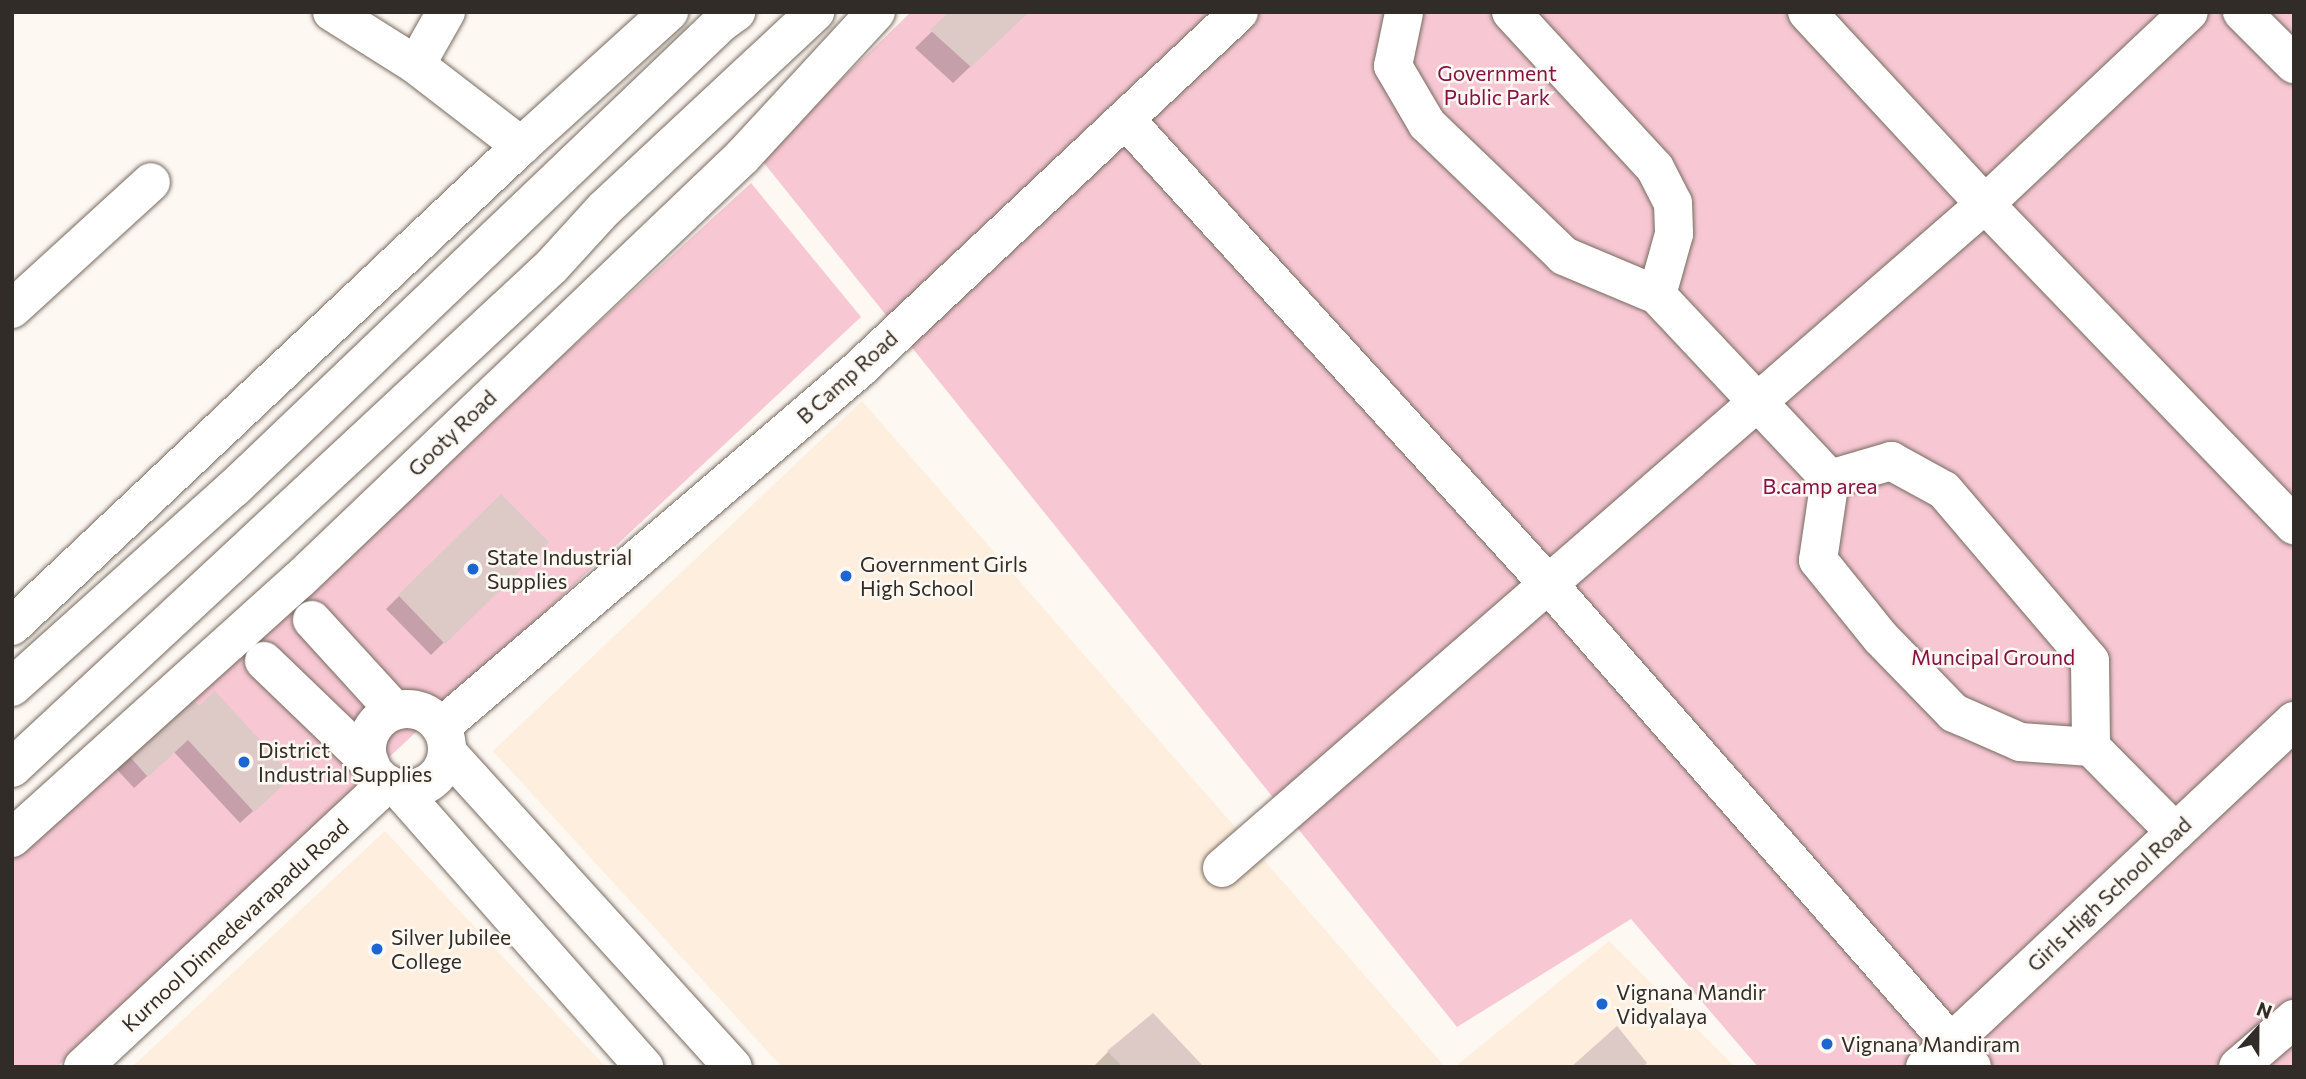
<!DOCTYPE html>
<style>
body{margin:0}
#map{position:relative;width:2306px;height:1079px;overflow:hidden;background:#fef8f3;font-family:Commissioner,sans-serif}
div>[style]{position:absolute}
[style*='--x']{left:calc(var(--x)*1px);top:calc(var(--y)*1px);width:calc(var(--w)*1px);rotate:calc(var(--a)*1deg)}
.built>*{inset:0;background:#feeede}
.green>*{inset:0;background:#f7c7d4}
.shadow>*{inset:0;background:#0003}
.building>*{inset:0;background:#ddc9c5}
.roads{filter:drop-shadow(0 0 2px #766b5f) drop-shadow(0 0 2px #766b5f)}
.minor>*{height:38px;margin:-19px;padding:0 19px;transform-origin:19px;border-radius:19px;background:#fff}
.tertiary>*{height:38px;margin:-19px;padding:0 19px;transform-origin:19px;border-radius:19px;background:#fff}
.secondary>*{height:38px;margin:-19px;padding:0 19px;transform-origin:19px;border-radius:19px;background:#fff}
.secondary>.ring{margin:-19px;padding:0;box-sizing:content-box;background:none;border:38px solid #fff;border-radius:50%}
.primary>*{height:38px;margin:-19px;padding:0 19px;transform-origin:19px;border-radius:19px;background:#fff}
.dots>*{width:19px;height:19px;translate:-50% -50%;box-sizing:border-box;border:4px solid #fef8f3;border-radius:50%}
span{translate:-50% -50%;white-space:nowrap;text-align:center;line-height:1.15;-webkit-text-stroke:5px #fef8f3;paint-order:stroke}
.park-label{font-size:21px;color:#851147}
.street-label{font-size:21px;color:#312c27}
.poi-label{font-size:21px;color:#312c27}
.left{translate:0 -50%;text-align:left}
.frame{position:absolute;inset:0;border:14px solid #312c27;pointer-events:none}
.north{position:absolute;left:2222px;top:995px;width:70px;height:70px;-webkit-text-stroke:5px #fef8f3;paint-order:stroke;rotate:21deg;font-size:19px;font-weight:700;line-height:28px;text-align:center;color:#312c27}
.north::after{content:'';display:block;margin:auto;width:24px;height:32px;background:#312c27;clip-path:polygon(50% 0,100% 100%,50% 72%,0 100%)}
</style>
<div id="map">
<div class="built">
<div style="clip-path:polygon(862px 401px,1445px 1067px,782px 1067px,493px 751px)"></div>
<div style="clip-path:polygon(385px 831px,606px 1067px,132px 1067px)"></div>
<div style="clip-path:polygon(1609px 941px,1735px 1067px,1456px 1066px)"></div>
</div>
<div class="green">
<div style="clip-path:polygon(911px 12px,2294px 12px,2294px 1067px,1758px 1067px,1631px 919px,1457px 1027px,760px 158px)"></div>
<div style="clip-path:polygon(751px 183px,861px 317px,57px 1067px,12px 1067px,12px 860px)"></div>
</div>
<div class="shadow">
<div style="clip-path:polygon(952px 12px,1028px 12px,953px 83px,915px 48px)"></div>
<div style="clip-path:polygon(501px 496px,546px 542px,431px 655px,386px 609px)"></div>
<div style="clip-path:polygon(173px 703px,278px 788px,240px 823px,174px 752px,134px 788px,110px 762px)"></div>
<div style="clip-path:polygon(1153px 1016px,1202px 1067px,1095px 1065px,1108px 1052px)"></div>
</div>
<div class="building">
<div style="clip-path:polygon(949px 12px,1029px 12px,971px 67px,930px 30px)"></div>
<div style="clip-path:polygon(501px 494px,549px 542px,445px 644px,398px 595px)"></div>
<div style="clip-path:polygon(215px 691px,293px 776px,254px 812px,188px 740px,148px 777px,122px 748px,191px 696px,199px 706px)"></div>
<div style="clip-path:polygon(1153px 1013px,1204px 1067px,1123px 1067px,1107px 1051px)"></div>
<div style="clip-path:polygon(1617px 1026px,1647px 1063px,1643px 1067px,1571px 1067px)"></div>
</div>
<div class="roads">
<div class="minor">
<div style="--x:332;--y:12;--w:99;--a:32.2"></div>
<div style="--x:416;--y:65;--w:133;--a:37.6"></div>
<div style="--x:1511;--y:12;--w:212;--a:47.3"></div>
<div style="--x:1655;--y:168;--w:39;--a:63"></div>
<div style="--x:1673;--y:203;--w:31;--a:88"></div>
<div style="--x:1674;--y:234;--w:63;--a:105.6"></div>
<div style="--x:2242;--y:12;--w:74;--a:45"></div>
<div style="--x:1404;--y:13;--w:54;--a:101.7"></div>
<div style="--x:1393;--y:66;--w:67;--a:59.6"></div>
<div style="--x:1427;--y:124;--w:190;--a:43.9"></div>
<div style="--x:1564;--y:256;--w:101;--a:22.8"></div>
<div style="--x:1657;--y:295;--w:253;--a:46.8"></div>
<div style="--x:416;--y:65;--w:61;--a:-60.5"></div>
<div style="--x:1125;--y:119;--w:631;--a:47.7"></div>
<div style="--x:1550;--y:586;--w:640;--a:48.74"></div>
<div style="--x:12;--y:309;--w:188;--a:-42.4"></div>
<div style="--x:1830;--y:479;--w:82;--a:98.4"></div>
<div style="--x:1818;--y:560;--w:100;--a:51.1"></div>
<div style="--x:1881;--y:638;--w:105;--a:45.8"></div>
<div style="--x:1954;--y:713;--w:72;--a:23.7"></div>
<div style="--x:2020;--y:742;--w:71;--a:4"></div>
<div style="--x:2091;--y:747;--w:120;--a:45.3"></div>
<div style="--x:1830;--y:479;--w:64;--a:-16.4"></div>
<div style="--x:1891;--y:461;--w:60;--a:28.7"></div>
<div style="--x:1944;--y:490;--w:225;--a:49.5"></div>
<div style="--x:2090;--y:661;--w:86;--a:89.3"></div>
<div style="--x:312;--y:620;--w:123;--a:47.6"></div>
<div style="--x:12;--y:626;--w:700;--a:-43.32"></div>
<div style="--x:521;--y:146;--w:200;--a:-42.2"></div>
<div style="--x:264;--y:661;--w:147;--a:43.9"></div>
<div style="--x:448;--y:753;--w:424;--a:47.8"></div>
<div style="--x:399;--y:789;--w:371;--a:48.6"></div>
<div style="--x:1222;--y:868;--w:1011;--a:-41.03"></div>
<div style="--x:1985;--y:204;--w:280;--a:-43.3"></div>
<div style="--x:1925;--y:1067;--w:506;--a:-43.16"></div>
<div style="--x:2238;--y:1067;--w:74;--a:-40.6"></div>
</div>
<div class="tertiary">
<div style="--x:1807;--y:12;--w:262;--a:47.2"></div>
<div style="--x:1985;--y:204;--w:446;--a:46.1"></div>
</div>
<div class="secondary">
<div class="ring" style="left:367px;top:709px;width:42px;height:42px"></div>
<div style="--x:441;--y:727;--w:548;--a:-40.56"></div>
<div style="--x:857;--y:371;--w:524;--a:-43.22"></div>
<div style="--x:83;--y:1067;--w:415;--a:-43"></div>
</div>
<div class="primary">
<div style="--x:12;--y:687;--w:297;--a:-41.9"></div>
<div style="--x:233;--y:489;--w:675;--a:-43.68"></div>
<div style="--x:721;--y:23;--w:19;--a:-36"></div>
<div style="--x:12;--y:768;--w:736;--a:-42.91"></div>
<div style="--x:551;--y:267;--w:79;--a:-47.6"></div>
<div style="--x:604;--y:209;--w:289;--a:-43"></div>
<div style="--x:12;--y:838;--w:387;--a:-42"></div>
<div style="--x:300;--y:579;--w:613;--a:-43.68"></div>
<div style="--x:743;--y:156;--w:196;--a:-47.3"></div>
</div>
</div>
<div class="dots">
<div style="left:473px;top:569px;background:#1d66d1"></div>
<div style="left:846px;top:576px;background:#1d66d1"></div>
<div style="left:244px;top:762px;background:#1d66d1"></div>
<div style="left:377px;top:949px;background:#1d66d1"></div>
<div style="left:1602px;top:1004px;background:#1d66d1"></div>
<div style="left:1827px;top:1044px;background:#1d66d1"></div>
</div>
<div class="park-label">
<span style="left:1497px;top:85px">Government<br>Public Park</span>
<span style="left:1820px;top:486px">B.camp area</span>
<span style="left:1993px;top:657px">Muncipal Ground</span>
</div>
<div class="street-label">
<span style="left:847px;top:377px;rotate:-42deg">B Camp Road</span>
<span style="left:452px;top:433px;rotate:-44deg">Gooty Road</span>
<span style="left:2109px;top:894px;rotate:-43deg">Girls High School Road</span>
<span style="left:235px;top:925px;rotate:-43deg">Kurnool Dinnedevarapadu Road</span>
</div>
<div class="poi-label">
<span class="left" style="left:487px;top:569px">State Industrial<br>Supplies</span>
<span class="left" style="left:860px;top:576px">Government Girls<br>High School</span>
<span class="left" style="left:258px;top:762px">District<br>Industrial Supplies</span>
<span class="left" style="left:391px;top:949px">Silver Jubilee<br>College</span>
<span class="left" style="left:1616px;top:1004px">Vignana Mandir<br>Vidyalaya</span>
<span class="left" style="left:1841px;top:1044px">Vignana Mandiram</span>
</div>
<div class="frame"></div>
<div class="north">N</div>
</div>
